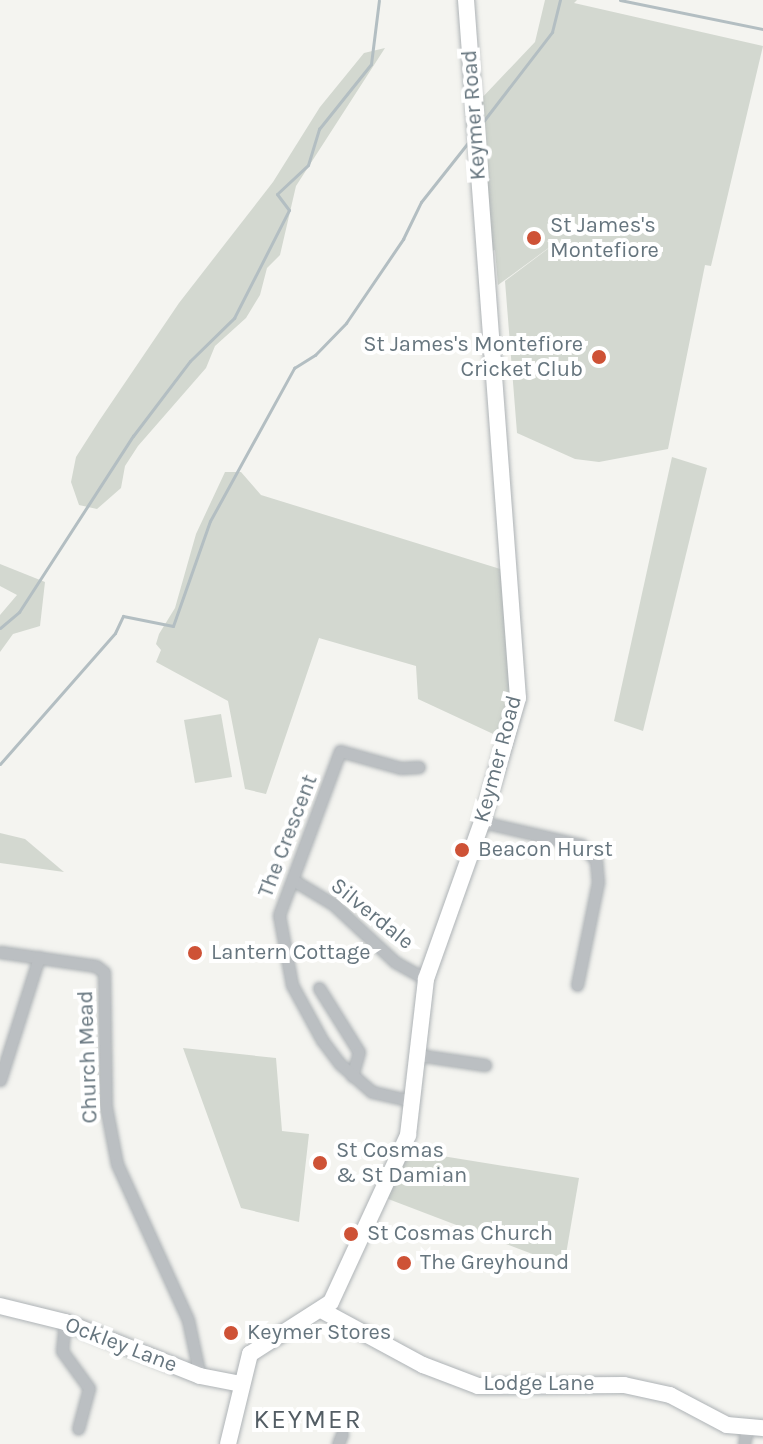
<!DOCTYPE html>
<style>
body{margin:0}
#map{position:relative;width:763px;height:1444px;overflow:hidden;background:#f4f4f0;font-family:Karla,sans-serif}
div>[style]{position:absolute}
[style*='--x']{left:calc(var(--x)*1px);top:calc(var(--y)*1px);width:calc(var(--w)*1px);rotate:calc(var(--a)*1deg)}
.green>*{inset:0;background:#d3d8d0}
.stream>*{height:3px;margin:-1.5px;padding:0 1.5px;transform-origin:1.5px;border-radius:1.5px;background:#b3bec2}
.roads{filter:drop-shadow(0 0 2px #aeb3b6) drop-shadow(0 0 2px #aeb3b6)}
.street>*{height:11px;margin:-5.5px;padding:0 5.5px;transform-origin:5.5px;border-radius:5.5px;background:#bbbfc2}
.secondary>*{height:16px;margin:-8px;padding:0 8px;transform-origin:8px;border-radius:8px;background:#fff}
.dots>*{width:22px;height:22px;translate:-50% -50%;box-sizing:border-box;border:4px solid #fff;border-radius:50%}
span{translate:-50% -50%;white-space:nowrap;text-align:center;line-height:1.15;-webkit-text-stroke:8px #fff;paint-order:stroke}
.street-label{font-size:22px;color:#66757e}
.poi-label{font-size:22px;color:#66757e}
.left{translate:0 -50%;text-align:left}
.right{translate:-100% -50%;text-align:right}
.quarter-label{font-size:26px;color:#535d64;letter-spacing:2px}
</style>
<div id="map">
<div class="green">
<div style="clip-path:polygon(545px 0,577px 0,574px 3px,763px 46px,711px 266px,705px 265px,668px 449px,599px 462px,575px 459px,517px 433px,505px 281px,573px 230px,498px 285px,495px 250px,488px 252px,479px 101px,535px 42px)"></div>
<div style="clip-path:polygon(385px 48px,296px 186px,280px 255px,267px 268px,260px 295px,246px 318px,215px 346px,206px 368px,138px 446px,125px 466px,121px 488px,97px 509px,79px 505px,71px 482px,76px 457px,99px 421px,179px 303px,273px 182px,320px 107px,364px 53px)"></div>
<div style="clip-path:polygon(672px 457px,707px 468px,643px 731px,614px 721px)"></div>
<div style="clip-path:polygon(225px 472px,241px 472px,261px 495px,510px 572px,517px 648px,504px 739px,418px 699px,416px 666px,319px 638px,266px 794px,245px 789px,228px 701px,156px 662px,161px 650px,156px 644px,159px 634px,175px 608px,196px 534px)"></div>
<div style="clip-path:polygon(0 564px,45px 582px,40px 626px,13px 634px,0 652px,0 615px,17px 595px,0 586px)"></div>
<div style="clip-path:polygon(221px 714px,232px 777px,195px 783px,184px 720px)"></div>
<div style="clip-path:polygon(0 833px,25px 839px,64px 872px,0 863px)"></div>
<div style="clip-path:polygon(183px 1048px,276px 1058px,282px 1131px,309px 1134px,299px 1222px,241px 1208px)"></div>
<div style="clip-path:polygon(405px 1150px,579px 1178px,564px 1266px,383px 1197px)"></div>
</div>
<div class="stream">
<div style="--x:620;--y:0;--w:146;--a:11.5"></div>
<div style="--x:482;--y:123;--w:115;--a:-52.4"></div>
<div style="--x:552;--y:32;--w:33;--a:-76"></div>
<div style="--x:0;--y:628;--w:25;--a:-40"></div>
<div style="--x:19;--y:612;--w:210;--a:-57.1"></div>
<div style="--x:133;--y:436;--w:94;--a:-52.8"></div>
<div style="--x:190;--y:361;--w:62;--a:-44.3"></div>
<div style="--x:234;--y:318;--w:121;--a:-63"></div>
<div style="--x:289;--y:210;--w:20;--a:-127"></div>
<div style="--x:277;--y:194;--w:42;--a:-43.1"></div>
<div style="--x:308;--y:165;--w:38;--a:-73"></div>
<div style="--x:319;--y:129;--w:83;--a:-51.3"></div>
<div style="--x:371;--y:64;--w:64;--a:-82.9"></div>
<div style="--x:0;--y:764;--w:174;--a:-48.7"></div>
<div style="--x:115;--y:633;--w:19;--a:-65"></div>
<div style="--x:123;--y:616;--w:51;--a:11.3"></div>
<div style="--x:173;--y:626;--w:111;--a:-70.6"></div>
<div style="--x:210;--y:521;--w:175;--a:-61.2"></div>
<div style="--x:294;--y:368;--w:25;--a:-32"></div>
<div style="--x:315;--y:355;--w:45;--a:-45.9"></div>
<div style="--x:346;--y:323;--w:102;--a:-55.8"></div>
<div style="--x:403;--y:239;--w:41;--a:-64.1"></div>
<div style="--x:421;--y:202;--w:80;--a:-51.6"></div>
</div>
<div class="roads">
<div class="street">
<div style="--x:482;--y:822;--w:102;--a:13.1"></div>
<div style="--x:581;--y:845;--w:21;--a:45"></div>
<div style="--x:596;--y:860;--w:22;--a:85"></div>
<div style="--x:598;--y:882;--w:105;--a:101.5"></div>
<div style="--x:293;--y:880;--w:47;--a:31"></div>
<div style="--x:333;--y:904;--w:85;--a:43.1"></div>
<div style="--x:395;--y:962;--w:35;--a:29"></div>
<div style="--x:0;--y:952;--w:97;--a:8.3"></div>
<div style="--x:96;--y:966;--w:10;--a:37"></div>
<div style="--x:104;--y:972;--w:135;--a:89.2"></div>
<div style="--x:106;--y:1107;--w:58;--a:79.1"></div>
<div style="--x:117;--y:1164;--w:171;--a:65.5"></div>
<div style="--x:188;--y:1320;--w:57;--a:77.9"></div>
<div style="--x:319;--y:988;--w:75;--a:58"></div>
<div style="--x:359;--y:1052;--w:25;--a:106"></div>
<div style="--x:418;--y:1055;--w:68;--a:8.5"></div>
<div style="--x:0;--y:1080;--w:129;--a:-72.4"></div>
<div style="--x:412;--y:1101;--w:41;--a:-167.3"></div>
<div style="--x:372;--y:1092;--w:43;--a:-138.8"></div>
<div style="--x:340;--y:1064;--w:30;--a:-127"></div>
<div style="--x:322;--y:1040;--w:63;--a:-118.6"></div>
<div style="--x:292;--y:985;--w:71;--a:-100.5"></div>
<div style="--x:279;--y:915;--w:175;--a:-69.6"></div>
<div style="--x:340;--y:751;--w:63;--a:15.6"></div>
<div style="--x:401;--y:768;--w:18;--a:-3"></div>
<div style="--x:65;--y:1322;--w:29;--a:96"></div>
<div style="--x:62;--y:1351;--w:46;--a:53.9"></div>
<div style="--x:89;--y:1388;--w:42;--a:105"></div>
<div style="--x:338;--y:1444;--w:11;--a:-68"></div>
<div style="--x:744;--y:1444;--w:15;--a:-79"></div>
</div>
<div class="secondary">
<div style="--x:0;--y:1306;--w:67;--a:13.8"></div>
<div style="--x:65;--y:1322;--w:145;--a:21.8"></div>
<div style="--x:200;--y:1376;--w:42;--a:11"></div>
<div style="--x:323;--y:1311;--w:114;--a:28.4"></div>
<div style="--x:423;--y:1365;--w:59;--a:20.9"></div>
<div style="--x:478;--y:1386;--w:146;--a:-0.4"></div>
<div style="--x:624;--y:1385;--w:47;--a:12.3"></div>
<div style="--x:670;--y:1395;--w:64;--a:27.8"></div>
<div style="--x:727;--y:1425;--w:36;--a:5"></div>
<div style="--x:228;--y:1444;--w:93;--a:-76.3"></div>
<div style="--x:250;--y:1354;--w:96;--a:-32.7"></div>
<div style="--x:331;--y:1302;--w:184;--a:-65.2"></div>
<div style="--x:408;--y:1135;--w:157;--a:-83.4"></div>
<div style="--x:426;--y:979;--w:167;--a:-70.4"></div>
<div style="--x:482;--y:822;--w:129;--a:-73.8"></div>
<div style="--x:518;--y:698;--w:700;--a:-94.26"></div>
</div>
</div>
<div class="dots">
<div style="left:534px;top:238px;background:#ce5236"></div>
<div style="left:599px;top:357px;background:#ce5236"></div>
<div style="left:462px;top:850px;background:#ce5236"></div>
<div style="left:195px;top:953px;background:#ce5236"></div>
<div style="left:320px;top:1163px;background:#ce5236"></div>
<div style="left:351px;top:1234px;background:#ce5236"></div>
<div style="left:404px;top:1263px;background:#ce5236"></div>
<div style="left:231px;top:1333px;background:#ce5236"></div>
</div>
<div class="street-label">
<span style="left:474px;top:115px;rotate:-94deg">Keymer Road</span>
<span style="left:498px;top:759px;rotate:-75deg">Keymer Road</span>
<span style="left:288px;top:836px;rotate:-69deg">The Crescent</span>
<span style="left:372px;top:914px;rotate:39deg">Silverdale</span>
<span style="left:88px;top:1057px;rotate:-92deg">Church Mead</span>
<span style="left:121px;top:1345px;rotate:21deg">Ockley Lane</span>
<span style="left:539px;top:1384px">Lodge Lane</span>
</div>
<div class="poi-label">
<span class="left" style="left:550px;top:238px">St James's<br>Montefiore</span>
<span class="right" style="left:583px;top:357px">St James's Montefiore<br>Cricket Club</span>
<span class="left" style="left:478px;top:850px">Beacon Hurst</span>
<span class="left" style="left:211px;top:953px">Lantern Cottage</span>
<span class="left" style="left:336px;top:1163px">St Cosmas<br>&amp; St Damian</span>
<span class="left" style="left:367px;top:1234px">St Cosmas Church</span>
<span class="left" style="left:420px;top:1263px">The Greyhound</span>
<span class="left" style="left:247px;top:1333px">Keymer Stores</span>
</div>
<div class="quarter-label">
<span style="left:308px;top:1420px">KEYMER</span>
</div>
</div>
